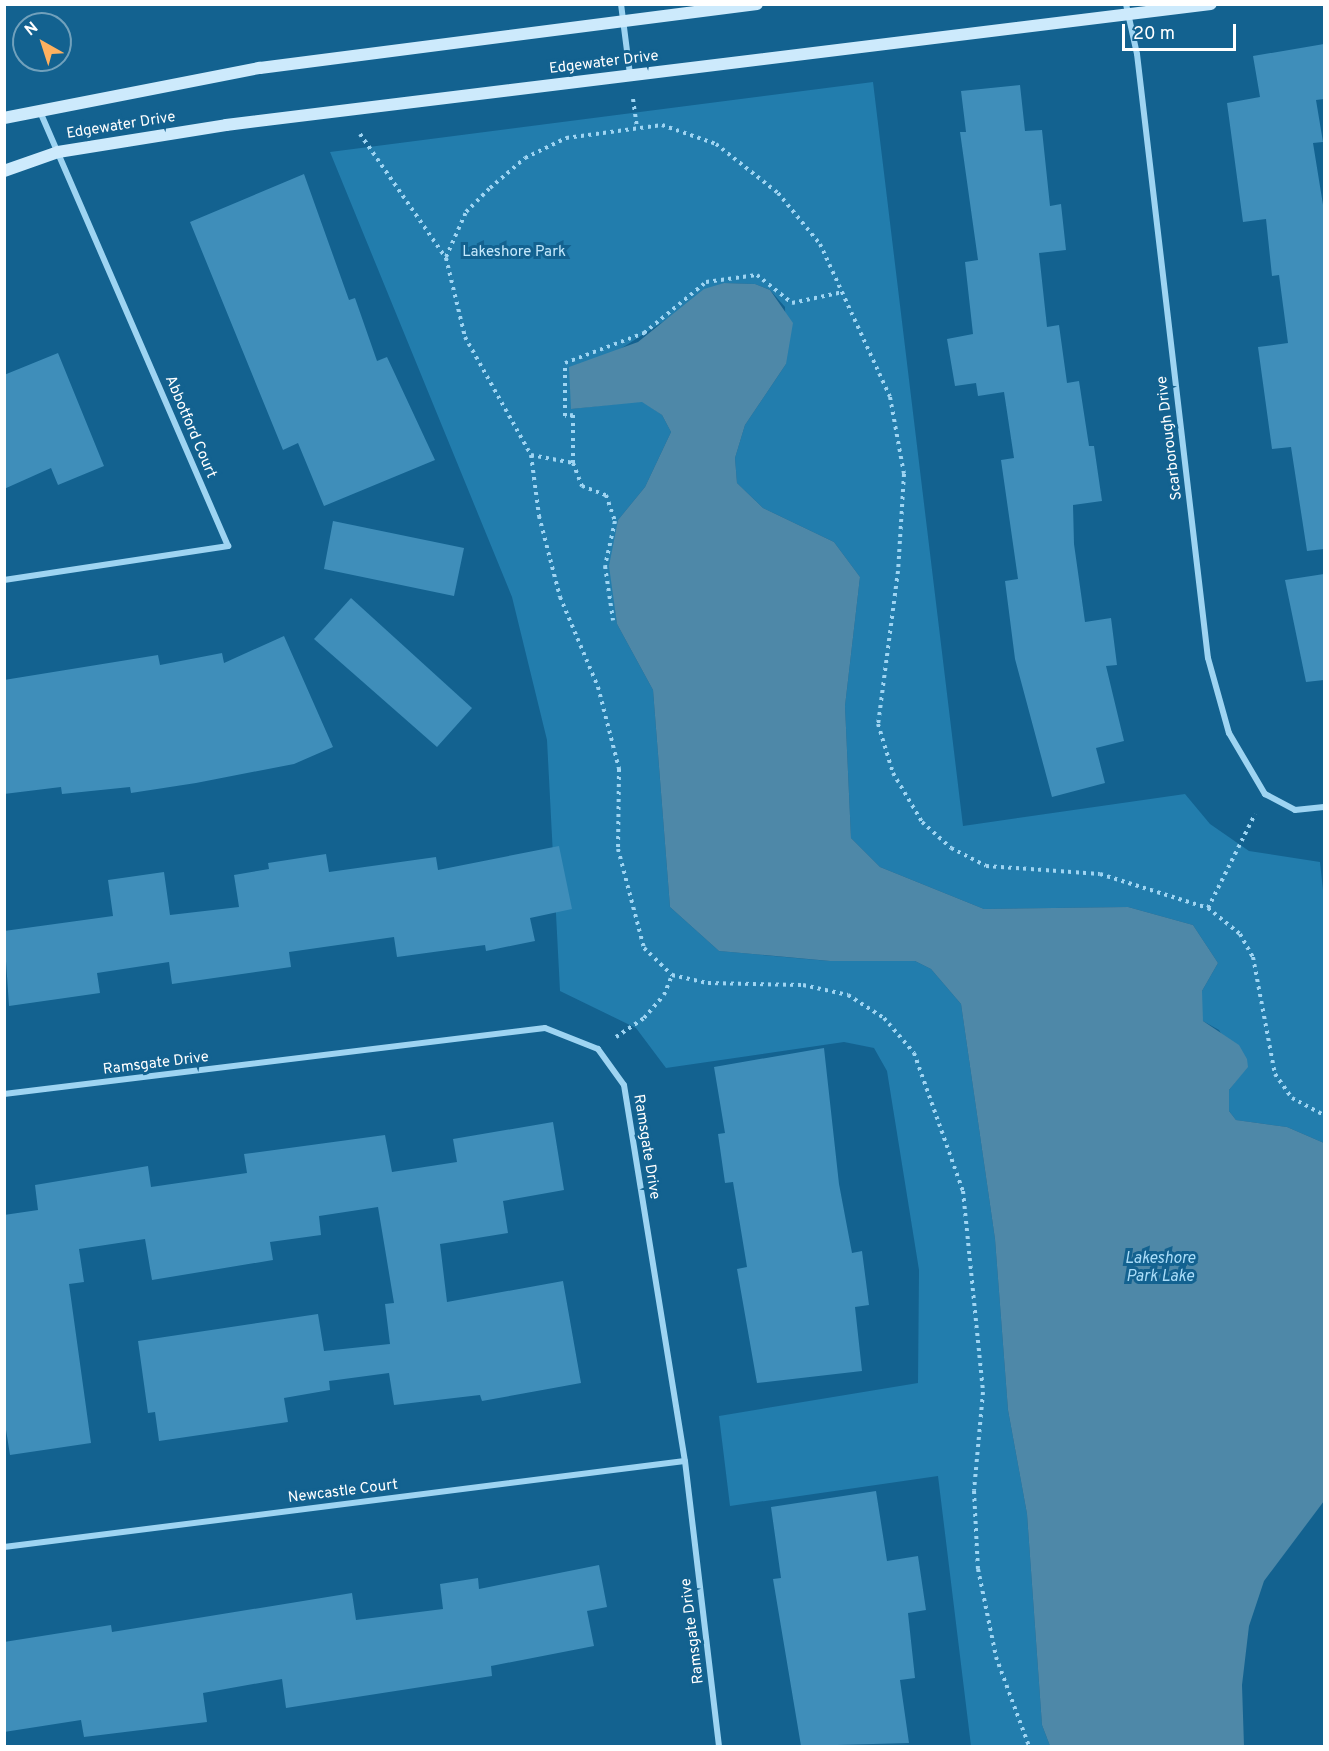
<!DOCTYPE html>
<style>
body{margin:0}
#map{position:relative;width:1329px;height:1751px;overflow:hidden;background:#136290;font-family:Overpass,sans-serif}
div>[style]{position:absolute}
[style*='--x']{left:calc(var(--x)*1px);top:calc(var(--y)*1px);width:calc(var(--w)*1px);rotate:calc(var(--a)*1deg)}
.green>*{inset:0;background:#227dad}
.water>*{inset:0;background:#4e88a8}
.building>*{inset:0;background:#3f8eba}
.path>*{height:4px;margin-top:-2px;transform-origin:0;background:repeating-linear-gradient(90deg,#9ed4f2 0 3px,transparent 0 7.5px)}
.street>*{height:6px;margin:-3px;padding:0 3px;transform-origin:3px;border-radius:3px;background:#9ed4f2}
.secondary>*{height:12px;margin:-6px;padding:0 6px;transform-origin:6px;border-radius:6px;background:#cdeafc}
span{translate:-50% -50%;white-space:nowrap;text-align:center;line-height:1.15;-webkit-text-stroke:6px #136290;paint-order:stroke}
.street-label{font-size:15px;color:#fff}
.park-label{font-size:15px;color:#c5e9fc}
.water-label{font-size:16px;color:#aaddf9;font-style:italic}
.frame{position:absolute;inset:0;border:6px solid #fff;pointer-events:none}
.north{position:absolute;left:12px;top:12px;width:60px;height:60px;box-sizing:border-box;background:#136290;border:2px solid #71a1bc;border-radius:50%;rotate:321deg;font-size:16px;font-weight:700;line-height:24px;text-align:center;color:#fff}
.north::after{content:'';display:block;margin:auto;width:21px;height:27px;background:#ffb15f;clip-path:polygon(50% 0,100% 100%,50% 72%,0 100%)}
.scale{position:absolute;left:1122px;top:24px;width:114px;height:27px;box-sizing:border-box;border:3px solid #fff;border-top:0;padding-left:8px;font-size:18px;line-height:21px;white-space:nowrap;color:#fff;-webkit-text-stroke:4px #136290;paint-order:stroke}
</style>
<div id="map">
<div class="green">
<div style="clip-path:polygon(873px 82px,963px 826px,1185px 794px,1210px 824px,1249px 851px,1320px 862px,1324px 900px,1324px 1143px,1287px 1127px,1236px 1120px,1229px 1111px,1229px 1090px,1243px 1072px,1219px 1030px,1203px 1021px,1199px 1012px,1202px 991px,1218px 963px,1193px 925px,1128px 907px,984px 909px,880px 867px,851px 838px,845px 706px,860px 577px,834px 542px,763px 508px,737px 483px,735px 458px,745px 425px,786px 364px,785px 307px,770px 290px,755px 284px,724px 283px,614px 353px,571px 409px,642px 401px,662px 415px,671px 432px,645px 487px,618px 520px,614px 596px,617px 624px,653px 690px,670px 907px,719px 951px,829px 961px,915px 961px,931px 969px,961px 1004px,995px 1239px,1008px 1410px,1027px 1514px,1042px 1725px,1050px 1746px,971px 1746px,938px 1476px,730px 1506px,719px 1416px,918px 1383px,919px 1270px,887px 1071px,874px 1048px,844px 1042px,666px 1068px,636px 1028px,560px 991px,547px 740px,512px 597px,330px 152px)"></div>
</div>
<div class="water">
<div style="clip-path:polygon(724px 283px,755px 284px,770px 290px,793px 323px,786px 364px,745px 425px,735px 458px,737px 483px,763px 508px,834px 542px,860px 577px,845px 706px,851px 838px,880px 867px,984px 909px,1128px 907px,1193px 925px,1218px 963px,1202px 991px,1203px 1021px,1239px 1045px,1247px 1059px,1248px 1067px,1229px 1090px,1229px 1111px,1236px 1120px,1287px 1127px,1324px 1143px,1324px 1501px,1264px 1581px,1249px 1626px,1242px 1685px,1244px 1746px,1050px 1746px,1042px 1725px,1027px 1514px,1008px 1410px,995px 1239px,961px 1004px,931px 969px,915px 961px,830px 961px,719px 951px,670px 907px,653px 690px,617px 624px,609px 566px,618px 520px,645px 487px,671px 432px,662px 415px,642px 402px,571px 409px,569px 367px,638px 342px,704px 289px)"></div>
</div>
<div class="building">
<div style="clip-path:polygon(1324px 44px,1324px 99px,1316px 100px,1323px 142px,1313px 143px,1324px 211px,1324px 549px,1307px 551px,1291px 447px,1272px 449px,1258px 347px,1288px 343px,1279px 275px,1272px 276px,1266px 219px,1243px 222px,1227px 103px,1260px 97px,1253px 56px)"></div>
<div style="clip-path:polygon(1020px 85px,1025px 131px,1042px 130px,1050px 206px,1061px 204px,1066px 250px,1039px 253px,1047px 327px,1059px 325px,1067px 383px,1079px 381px,1089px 446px,1094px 446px,1102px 501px,1073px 505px,1074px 544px,1085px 622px,1111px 618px,1117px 665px,1106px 666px,1124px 741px,1096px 748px,1105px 783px,1052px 797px,1015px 659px,1005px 581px,1018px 579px,1001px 460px,1014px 458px,1004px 392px,978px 396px,976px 383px,955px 386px,947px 339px,973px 334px,965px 262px,978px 260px,960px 132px,966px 132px,961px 91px)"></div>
<div style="clip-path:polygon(304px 174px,349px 300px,355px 298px,377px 361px,387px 357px,435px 460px,324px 506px,298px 443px,283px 450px,190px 222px)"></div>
<div style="clip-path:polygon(58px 353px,104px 466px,58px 485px,51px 468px,4px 489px,4px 375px)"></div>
<div style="clip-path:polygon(333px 521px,464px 548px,454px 596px,324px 569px)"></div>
<div style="clip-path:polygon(1324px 574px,1324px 680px,1306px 682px,1285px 580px)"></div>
<div style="clip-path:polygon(351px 598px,472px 708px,437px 747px,314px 639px)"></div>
<div style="clip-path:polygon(284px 636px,333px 747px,294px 764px,196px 783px,131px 793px,130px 787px,62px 794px,61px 787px,4px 794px,4px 680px,158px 655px,160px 665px,222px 653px,224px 663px)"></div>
<div style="clip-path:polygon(559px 846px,572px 909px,530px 918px,535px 941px,486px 951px,485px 945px,397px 957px,394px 937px,289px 952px,291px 967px,172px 984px,169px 962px,97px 973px,100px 993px,9px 1006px,4px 931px,113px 916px,108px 880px,164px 872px,170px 915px,239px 907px,234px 875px,269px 869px,268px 863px,326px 854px,329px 872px,436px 857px,438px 870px)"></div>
<div style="clip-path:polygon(824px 1048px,839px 1184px,852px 1253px,862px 1251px,869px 1305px,855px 1307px,862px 1371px,757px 1383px,737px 1269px,747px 1267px,733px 1182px,725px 1183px,718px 1134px,725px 1133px,714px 1067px)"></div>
<div style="clip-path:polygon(553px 1122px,564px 1190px,503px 1201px,508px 1233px,440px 1244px,447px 1302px,563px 1281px,581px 1383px,482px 1401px,480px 1395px,394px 1405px,389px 1373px,329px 1381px,330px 1390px,284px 1398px,288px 1422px,159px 1441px,155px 1412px,148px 1413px,138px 1341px,318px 1314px,324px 1351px,390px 1344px,385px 1304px,394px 1303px,378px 1207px,319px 1216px,321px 1235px,270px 1242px,273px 1260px,152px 1280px,145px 1239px,79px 1249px,84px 1282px,69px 1284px,91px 1443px,10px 1455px,4px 1417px,4px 1215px,38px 1210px,35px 1185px,148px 1166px,151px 1187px,247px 1173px,244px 1154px,385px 1135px,392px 1172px,457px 1162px,453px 1139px)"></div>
<div style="clip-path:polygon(876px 1491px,887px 1561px,918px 1556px,926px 1610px,908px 1613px,915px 1678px,900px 1680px,909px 1743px,801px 1746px,773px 1579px,781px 1578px,771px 1507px)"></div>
<div style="clip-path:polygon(599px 1565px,607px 1607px,587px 1611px,594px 1646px,491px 1666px,492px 1676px,286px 1708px,282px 1679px,203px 1693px,207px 1722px,84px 1737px,81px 1720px,4px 1732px,4px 1642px,111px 1625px,112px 1632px,352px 1593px,356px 1620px,443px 1609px,440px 1584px,478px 1578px,479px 1589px)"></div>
</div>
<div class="path">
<div style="--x:633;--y:99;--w:28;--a:82"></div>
<div style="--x:360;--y:134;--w:151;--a:55.3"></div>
<div style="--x:446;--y:258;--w:81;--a:76.5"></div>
<div style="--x:465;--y:337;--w:135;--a:60.8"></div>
<div style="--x:531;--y:455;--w:62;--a:82.5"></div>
<div style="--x:539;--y:516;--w:84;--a:75.5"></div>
<div style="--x:560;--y:597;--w:98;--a:67.1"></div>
<div style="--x:598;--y:687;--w:85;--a:75.6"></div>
<div style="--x:619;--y:769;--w:80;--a:90.7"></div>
<div style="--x:618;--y:849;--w:102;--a:75.3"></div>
<div style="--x:644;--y:948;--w:39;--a:44"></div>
<div style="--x:672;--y:975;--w:37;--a:13"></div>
<div style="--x:708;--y:983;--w:95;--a:1.2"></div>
<div style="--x:803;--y:985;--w:46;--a:12.5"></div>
<div style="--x:848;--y:995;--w:43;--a:32.6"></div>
<div style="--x:884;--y:1018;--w:46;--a:49.4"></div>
<div style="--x:914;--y:1053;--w:146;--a:70.5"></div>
<div style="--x:963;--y:1191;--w:202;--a:84.3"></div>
<div style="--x:983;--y:1392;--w:99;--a:95.2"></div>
<div style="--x:974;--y:1491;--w:78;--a:87.1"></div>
<div style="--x:978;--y:1569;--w:90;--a:78.4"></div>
<div style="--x:996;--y:1657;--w:95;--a:69.7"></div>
<div style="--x:446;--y:257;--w:49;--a:-66"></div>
<div style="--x:466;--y:212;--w:34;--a:-45"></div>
<div style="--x:490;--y:188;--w:46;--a:-40.6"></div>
<div style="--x:525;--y:158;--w:46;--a:-26"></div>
<div style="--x:566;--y:138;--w:97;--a:-7.7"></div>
<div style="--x:662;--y:125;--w:57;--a:19.4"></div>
<div style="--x:716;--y:144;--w:79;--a:38.3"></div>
<div style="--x:778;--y:193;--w:66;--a:50.5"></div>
<div style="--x:820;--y:244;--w:168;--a:65.4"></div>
<div style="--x:890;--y:397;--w:78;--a:79.7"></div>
<div style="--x:904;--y:474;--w:97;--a:93.5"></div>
<div style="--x:898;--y:571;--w:154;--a:97.4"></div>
<div style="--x:878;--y:724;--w:51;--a:73"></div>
<div style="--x:893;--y:773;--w:57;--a:59.4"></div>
<div style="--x:922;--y:822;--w:39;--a:42"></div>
<div style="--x:951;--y:848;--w:39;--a:27"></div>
<div style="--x:986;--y:866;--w:114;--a:4"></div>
<div style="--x:1100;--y:874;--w:113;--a:17.5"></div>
<div style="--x:1208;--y:908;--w:41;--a:39.1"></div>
<div style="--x:1240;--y:934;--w:26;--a:61"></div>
<div style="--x:1253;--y:957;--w:119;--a:79.4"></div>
<div style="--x:1275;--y:1074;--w:29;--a:55"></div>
<div style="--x:1292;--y:1098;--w:36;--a:28"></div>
<div style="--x:531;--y:455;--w:43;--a:10.8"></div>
<div style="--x:573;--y:463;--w:25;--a:69"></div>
<div style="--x:582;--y:486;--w:26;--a:21"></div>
<div style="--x:606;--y:495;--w:28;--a:71"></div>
<div style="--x:615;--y:521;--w:46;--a:102.5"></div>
<div style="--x:605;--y:566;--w:55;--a:81.6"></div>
<div style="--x:573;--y:463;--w:48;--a:-90"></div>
<div style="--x:573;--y:415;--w:8;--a:173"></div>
<div style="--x:565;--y:416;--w:53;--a:-90"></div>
<div style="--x:565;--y:363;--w:85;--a:-20.8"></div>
<div style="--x:644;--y:333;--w:80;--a:-39.4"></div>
<div style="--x:706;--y:282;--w:51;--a:-7.8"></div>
<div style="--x:757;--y:275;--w:45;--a:38.7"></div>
<div style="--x:792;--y:303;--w:52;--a:-12.2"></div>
<div style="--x:1208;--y:908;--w:105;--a:-63.4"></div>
<div style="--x:616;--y:1037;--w:34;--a:-34"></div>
<div style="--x:644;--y:1018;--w:30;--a:-49"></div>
<div style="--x:664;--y:995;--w:22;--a:-68"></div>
</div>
<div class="street">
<div style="--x:621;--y:4;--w:71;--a:82.7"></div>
<div style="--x:1126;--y:4;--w:51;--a:77.6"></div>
<div style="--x:1137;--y:54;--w:608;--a:83.3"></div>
<div style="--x:1208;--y:658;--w:78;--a:74.4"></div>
<div style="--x:1229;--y:733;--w:71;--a:59.5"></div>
<div style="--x:1265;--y:794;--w:34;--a:28"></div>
<div style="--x:1295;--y:810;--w:29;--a:-6"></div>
<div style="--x:4;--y:580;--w:227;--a:-8.6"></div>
<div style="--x:228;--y:546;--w:474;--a:-113.4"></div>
<div style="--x:4;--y:1094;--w:545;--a:-6.96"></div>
<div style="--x:545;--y:1028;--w:57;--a:21.6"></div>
<div style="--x:598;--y:1049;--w:44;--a:54.2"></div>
<div style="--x:624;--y:1085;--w:381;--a:80.8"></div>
<div style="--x:685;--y:1461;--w:287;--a:83.2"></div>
<div style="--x:4;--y:1547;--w:686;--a:-7.2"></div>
</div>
<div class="secondary">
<div style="--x:4;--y:118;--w:261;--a:-11.1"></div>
<div style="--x:260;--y:68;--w:501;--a:-7.34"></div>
<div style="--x:4;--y:171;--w:57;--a:-19.4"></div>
<div style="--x:58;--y:152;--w:170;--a:-9.1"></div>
<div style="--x:226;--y:125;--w:992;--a:-7"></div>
</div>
<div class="street-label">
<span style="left:604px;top:63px;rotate:-7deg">Edgewater Drive</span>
<span style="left:121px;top:126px;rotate:-9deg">Edgewater Drive</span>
<span style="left:190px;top:427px;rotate:67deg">Abbotford Court</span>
<span style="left:1170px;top:438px;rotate:-97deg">Scarborough Drive</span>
<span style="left:156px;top:1064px;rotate:-7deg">Ramsgate Drive</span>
<span style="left:646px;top:1147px;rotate:81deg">Ramsgate Drive</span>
<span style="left:343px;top:1492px;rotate:-7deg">Newcastle Court</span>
<span style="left:693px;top:1631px;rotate:-97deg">Ramsgate Drive</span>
</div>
<div class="park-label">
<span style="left:514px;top:253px">Lakeshore Park</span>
</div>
<div class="water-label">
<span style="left:1160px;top:1268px">Lakeshore<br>Park Lake</span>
</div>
<div class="frame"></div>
<div class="north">N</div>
<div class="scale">20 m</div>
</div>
